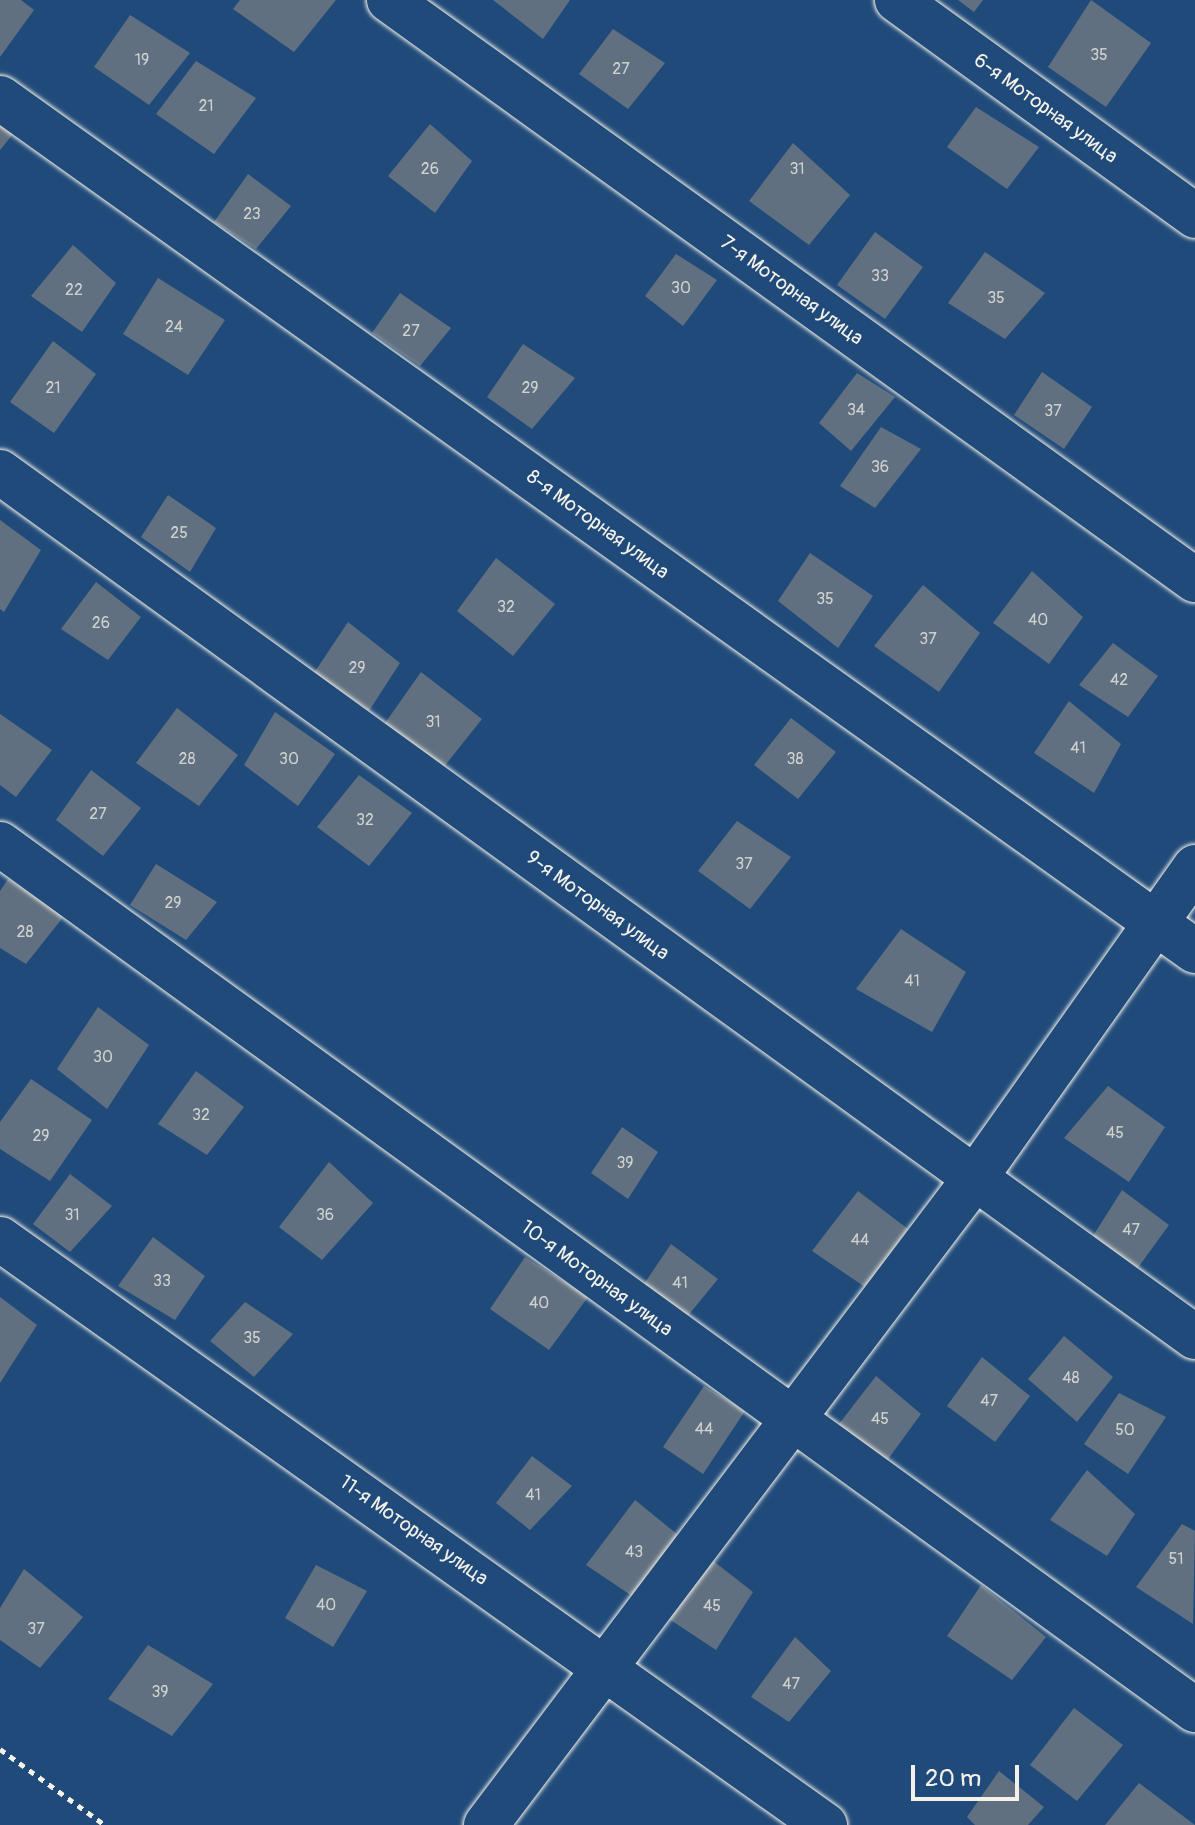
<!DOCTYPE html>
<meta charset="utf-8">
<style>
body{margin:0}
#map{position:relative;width:1195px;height:1825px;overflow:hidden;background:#1f4a7a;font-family:Pangolin,sans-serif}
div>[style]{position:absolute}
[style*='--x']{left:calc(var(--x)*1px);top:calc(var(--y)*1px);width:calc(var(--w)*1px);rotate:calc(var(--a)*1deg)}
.building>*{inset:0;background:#617081}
.path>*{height:5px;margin-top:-2.5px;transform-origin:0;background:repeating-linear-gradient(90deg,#f4f1e8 0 6px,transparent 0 12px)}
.roads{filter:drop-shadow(0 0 2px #f4f1e8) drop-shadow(0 0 2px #f4f1e8)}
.minor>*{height:44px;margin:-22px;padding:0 22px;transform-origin:22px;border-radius:22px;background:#1f4a7a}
span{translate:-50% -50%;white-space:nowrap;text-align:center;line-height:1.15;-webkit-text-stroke:6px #1f4a7a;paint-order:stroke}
.number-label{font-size:16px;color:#cfd1ce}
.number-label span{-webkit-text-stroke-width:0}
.street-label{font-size:20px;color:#f4f1e8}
.scale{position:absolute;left:911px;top:1765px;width:108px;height:36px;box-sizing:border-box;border:4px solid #f4f1e8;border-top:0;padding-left:10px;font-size:24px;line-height:28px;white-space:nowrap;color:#f4f1e8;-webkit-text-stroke:6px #1f4a7a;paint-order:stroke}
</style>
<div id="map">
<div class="building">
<div style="clip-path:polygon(0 0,21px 0,34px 10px,0 57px)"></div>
<div style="clip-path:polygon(240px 0,336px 0,294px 52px,233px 9px)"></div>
<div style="clip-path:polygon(493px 0,570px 0,543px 39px)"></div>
<div style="clip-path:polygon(958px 0,983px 0,974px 12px)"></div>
<div style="clip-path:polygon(1091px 0,1151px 43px,1106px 107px,1048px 67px)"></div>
<div style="clip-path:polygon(130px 15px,190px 53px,149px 105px,94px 67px)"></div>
<div style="clip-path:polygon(613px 29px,665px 63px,628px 109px,579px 74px)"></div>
<div style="clip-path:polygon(196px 61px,256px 98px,214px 154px,156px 114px)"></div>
<div style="clip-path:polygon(976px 107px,1039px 147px,1007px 189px,947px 147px)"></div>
<div style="clip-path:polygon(0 124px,13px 134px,0 150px)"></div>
<div style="clip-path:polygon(430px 124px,472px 161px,435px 213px,388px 176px)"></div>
<div style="clip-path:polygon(793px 143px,850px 195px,809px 245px,749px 201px)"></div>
<div style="clip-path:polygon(248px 174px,291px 206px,256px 249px,214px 222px)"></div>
<div style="clip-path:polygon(875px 232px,923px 267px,885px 319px,837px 285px)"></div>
<div style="clip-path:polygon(73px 245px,116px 283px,82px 332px,31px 296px)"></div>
<div style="clip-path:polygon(985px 252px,1045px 293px,1005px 339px,948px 303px)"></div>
<div style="clip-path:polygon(676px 254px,717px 280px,683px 326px,645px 296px)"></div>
<div style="clip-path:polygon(158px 278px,225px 320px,188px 375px,123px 334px)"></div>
<div style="clip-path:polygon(400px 293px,451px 328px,420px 366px,372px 333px)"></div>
<div style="clip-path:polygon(53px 341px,96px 374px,54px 433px,10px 402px)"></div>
<div style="clip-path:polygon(523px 344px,575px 378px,532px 429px,487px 397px)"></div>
<div style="clip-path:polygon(1042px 372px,1092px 407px,1064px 449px,1014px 415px)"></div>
<div style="clip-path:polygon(857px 373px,895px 397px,851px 451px,819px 423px)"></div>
<div style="clip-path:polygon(881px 427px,921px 449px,875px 508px,840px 486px)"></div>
<div style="clip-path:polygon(168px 495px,216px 528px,190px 572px,141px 537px)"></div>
<div style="clip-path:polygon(0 520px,41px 550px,4px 612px,0 609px)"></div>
<div style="clip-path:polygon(810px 553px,873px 596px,838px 648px,778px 601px)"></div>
<div style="clip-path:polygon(496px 558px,555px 604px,513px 656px,457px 611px)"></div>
<div style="clip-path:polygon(1032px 571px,1083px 617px,1049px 664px,993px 623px)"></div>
<div style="clip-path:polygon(96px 582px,141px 617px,108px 660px,61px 629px)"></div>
<div style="clip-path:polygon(923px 585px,980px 633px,939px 692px,874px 646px)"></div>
<div style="clip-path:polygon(348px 622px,400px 663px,369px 711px,314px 673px)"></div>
<div style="clip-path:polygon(1113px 643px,1158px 676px,1128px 717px,1079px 685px)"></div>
<div style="clip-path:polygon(421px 672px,482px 719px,443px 768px,383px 726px)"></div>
<div style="clip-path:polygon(1069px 701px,1121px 744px,1094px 793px,1034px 753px)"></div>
<div style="clip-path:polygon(177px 708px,238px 755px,199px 806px,136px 763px)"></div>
<div style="clip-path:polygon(275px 712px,335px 754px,298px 806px,244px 765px)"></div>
<div style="clip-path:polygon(0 714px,52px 750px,16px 797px,0 785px)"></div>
<div style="clip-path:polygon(791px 718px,836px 752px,798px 799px,754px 765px)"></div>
<div style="clip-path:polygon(91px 770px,141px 808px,103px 856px,56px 820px)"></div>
<div style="clip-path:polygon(359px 775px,412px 813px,369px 866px,317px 827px)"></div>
<div style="clip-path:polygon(737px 821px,791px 857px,750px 909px,698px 871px)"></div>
<div style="clip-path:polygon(156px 864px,217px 902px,186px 940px,130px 905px)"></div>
<div style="clip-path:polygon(8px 879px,64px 916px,26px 964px,0 948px,0 891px)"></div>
<div style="clip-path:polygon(901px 929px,966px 972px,932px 1032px,856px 989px)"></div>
<div style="clip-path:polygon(98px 1007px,149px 1045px,107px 1109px,57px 1069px)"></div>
<div style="clip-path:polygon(196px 1071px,244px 1107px,207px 1155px,158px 1124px)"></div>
<div style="clip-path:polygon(31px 1079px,92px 1120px,50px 1181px,0 1149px,0 1122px)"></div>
<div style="clip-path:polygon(1108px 1086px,1165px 1127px,1129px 1182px,1064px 1138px)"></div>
<div style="clip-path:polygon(622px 1127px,658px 1152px,628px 1199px,591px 1173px)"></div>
<div style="clip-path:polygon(329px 1162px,373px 1203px,322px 1260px,279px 1227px)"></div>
<div style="clip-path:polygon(70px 1174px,112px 1206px,70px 1252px,33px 1224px)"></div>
<div style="clip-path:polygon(1122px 1190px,1169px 1225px,1137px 1269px,1093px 1236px)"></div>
<div style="clip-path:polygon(858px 1191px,908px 1229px,865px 1287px,812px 1251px)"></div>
<div style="clip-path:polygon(153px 1237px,205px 1276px,175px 1320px,118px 1286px)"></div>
<div style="clip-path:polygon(671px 1244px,718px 1279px,686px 1318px,642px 1287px)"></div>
<div style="clip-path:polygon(525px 1257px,588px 1297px,549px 1350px,490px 1309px)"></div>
<div style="clip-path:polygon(0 1297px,37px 1325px,0 1383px)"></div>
<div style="clip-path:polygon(245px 1302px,293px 1334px,254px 1377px,210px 1341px)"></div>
<div style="clip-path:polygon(1064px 1336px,1113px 1377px,1077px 1422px,1028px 1379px)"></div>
<div style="clip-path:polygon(982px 1357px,1030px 1396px,995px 1442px,947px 1406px)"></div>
<div style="clip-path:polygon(876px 1376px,921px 1414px,886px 1462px,839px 1424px)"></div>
<div style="clip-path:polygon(704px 1386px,745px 1411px,703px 1474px,663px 1447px)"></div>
<div style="clip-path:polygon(1119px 1393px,1166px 1417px,1128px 1474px,1084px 1444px)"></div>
<div style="clip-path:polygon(532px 1456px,572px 1486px,530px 1530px,496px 1503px)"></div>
<div style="clip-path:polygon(1087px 1470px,1135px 1514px,1107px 1556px,1050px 1520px)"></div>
<div style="clip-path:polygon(635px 1500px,683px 1539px,635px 1598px,586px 1565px)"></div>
<div style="clip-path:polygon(1182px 1524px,1195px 1531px,1193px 1624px,1136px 1587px)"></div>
<div style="clip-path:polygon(712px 1560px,753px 1592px,716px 1650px,669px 1619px)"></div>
<div style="clip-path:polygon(316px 1565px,367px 1591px,333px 1647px,285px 1618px)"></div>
<div style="clip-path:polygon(24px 1569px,83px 1617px,40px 1668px,0 1640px,0 1608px)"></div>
<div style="clip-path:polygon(981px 1585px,1046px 1637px,1012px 1680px,947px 1636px)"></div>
<div style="clip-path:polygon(795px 1637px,831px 1671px,789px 1722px,751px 1697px)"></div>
<div style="clip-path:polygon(148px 1645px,213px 1684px,172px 1736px,108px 1699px)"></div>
<div style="clip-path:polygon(1074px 1708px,1123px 1745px,1077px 1801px,1030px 1765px)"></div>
<div style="clip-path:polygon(999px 1771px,1044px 1807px,1028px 1825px,975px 1825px,967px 1817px)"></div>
<div style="clip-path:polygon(1139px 1783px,1195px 1825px,1105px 1825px)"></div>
</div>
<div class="path">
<div style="--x:0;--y:1749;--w:130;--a:35.9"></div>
</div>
<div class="roads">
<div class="minor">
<div style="--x:389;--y:0;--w:993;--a:35.74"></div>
<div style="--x:897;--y:0;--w:368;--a:35.9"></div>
<div style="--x:0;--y:98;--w:1468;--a:35.52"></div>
<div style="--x:0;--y:472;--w:1475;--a:35.9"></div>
<div style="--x:0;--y:844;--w:1476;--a:35.93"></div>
<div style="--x:0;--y:1239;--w:1012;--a:35.39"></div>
<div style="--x:486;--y:1825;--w:811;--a:-52.92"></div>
<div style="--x:975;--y:1178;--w:381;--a:-54.7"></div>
</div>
</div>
<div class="number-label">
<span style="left:1099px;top:55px">35</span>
<span style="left:142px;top:60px">19</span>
<span style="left:621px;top:69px">27</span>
<span style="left:206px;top:106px">21</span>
<span style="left:430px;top:169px">26</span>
<span style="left:797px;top:169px">31</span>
<span style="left:252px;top:214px">23</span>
<span style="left:880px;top:276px">33</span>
<span style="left:681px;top:288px">30</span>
<span style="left:74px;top:290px">22</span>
<span style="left:996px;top:298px">35</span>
<span style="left:174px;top:327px">24</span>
<span style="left:411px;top:331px">27</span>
<span style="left:53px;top:388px">21</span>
<span style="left:530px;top:388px">29</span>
<span style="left:856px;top:410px">34</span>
<span style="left:1053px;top:411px">37</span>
<span style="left:880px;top:467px">36</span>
<span style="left:179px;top:533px">25</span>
<span style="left:825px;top:599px">35</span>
<span style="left:506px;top:607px">32</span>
<span style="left:1038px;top:620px">40</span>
<span style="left:101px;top:623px">26</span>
<span style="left:928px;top:639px">37</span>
<span style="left:357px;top:668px">29</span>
<span style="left:1119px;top:680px">42</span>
<span style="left:433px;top:722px">31</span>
<span style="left:1078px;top:748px">41</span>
<span style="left:187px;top:759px">28</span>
<span style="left:289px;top:759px">30</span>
<span style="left:795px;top:759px">38</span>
<span style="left:98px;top:814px">27</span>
<span style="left:365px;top:820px">32</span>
<span style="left:744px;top:864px">37</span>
<span style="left:173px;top:903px">29</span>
<span style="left:25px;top:932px">28</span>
<span style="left:912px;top:981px">41</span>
<span style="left:103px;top:1057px">30</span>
<span style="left:201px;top:1115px">32</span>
<span style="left:1115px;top:1133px">45</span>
<span style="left:41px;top:1136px">29</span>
<span style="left:625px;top:1163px">39</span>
<span style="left:72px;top:1215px">31</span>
<span style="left:325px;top:1215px">36</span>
<span style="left:1131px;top:1230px">47</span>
<span style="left:860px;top:1240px">44</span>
<span style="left:162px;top:1281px">33</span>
<span style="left:680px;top:1283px">41</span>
<span style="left:539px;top:1303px">40</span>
<span style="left:252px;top:1338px">35</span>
<span style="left:1071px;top:1378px">48</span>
<span style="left:989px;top:1401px">47</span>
<span style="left:880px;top:1419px">45</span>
<span style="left:704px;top:1429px">44</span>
<span style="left:1125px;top:1430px">50</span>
<span style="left:533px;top:1495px">41</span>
<span style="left:634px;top:1552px">43</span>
<span style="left:1176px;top:1559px">51</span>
<span style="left:326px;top:1605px">40</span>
<span style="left:712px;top:1606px">45</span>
<span style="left:36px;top:1629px">37</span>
<span style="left:791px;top:1684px">47</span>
<span style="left:160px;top:1692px">39</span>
</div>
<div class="street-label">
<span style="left:1046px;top:108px;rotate:36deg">6-я Моторная улица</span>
<span style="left:792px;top:290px;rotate:36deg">7-я Моторная улица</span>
<span style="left:598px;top:524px;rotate:36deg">8-я Моторная улица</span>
<span style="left:598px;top:905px;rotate:36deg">9-я Моторная улица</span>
<span style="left:597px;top:1278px;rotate:36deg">10-я Моторная улица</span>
<span style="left:414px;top:1530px;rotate:35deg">11-я Моторная улица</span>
</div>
<div class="scale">20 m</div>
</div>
